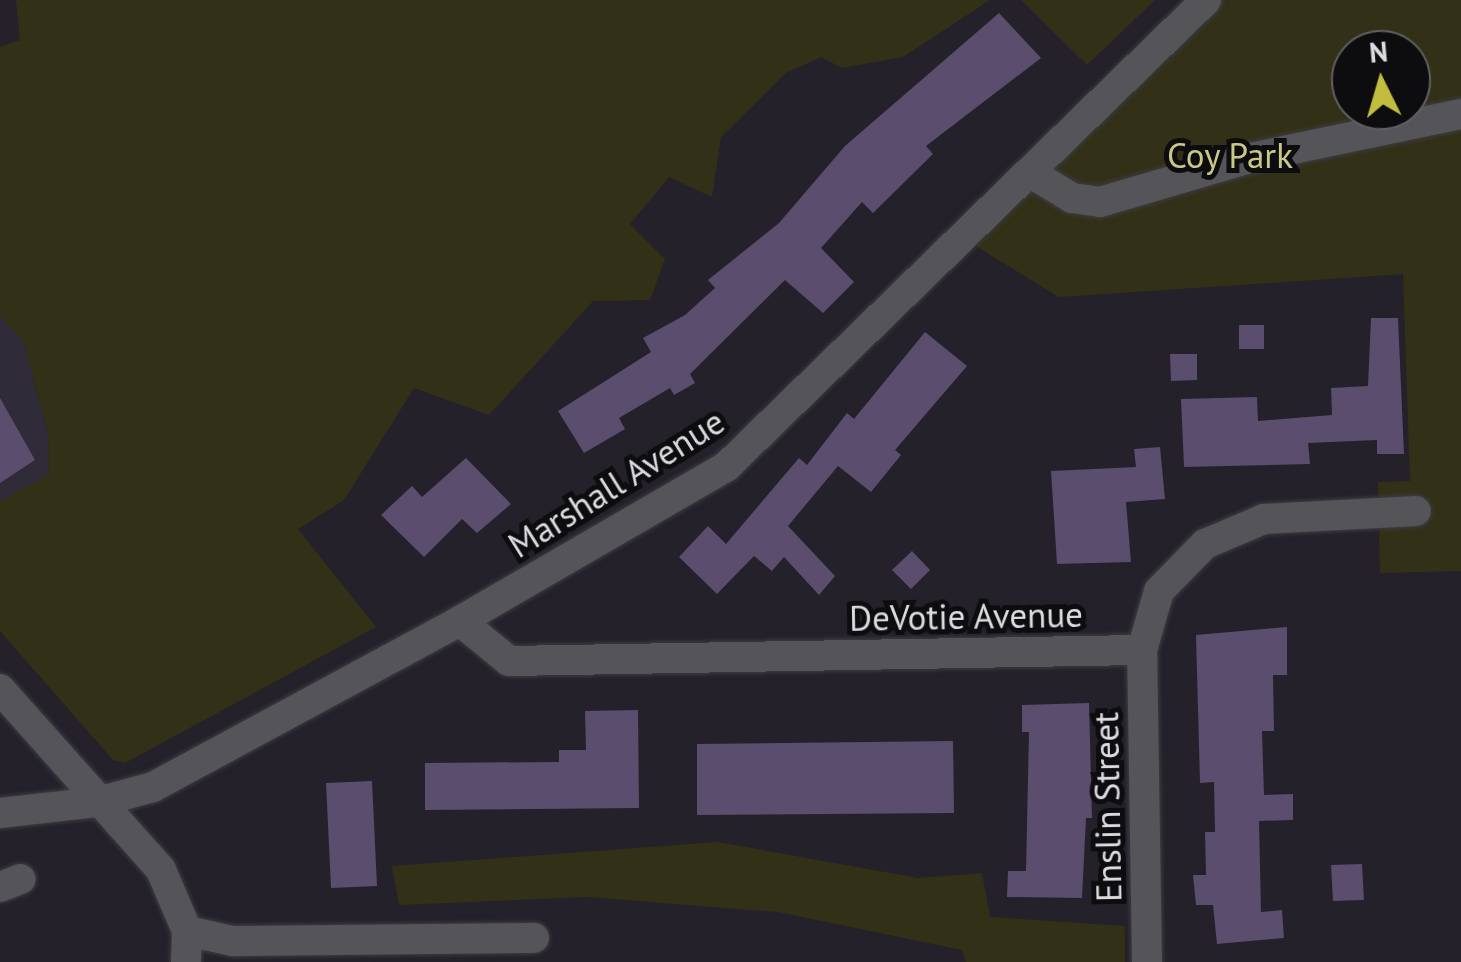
<!DOCTYPE html>
<style>
body{margin:0}
#map{position:relative;width:1461px;height:962px;overflow:hidden;background:#24212a;font-family:"PT Sans",sans-serif}
div>[style]{position:absolute}
[style*='--x']{left:calc(var(--x)*1px);top:calc(var(--y)*1px);width:calc(var(--w)*1px);rotate:calc(var(--a)*1deg)}
.built>*{inset:0;background:#302b38}
.green>*{inset:0;background:#323117}
.building>*{inset:0;background:#5a4d6e}
.roads{filter:drop-shadow(0 0 2px #3e3b44) drop-shadow(0 0 2px #3e3b44)}
.minor>*{height:30px;margin:-15px;padding:0 15px;transform-origin:15px;border-radius:15px;background:#555458}
span{translate:-50% -50%;white-space:nowrap;text-align:center;line-height:1.15;-webkit-text-stroke:10px #0d0c0f;paint-order:stroke}
.park-label{font-size:35px;color:#cac888}
.street-label{font-size:35px;color:#dddbe1}
.north{position:absolute;left:1331px;top:30px;width:100px;height:100px;box-sizing:border-box;background:#0d0c0f;border:2px solid #605f63;border-radius:50%;rotate:355deg;font-size:28px;font-weight:700;line-height:40px;text-align:center;color:#dddbe1}
.north::after{content:'';display:block;margin:auto;width:35px;height:45px;background:#c2bd3f;clip-path:polygon(50% 0,100% 100%,50% 72%,0 100%)}
</style>
<div id="map">
<div class="built">
<div style="clip-path:polygon(0 316px,23px 341px,48px 432px,49px 474px,0 501px)"></div>
</div>
<div class="green">
<div style="clip-path:polygon(16px 0,990px 0,903px 57px,842px 68px,821px 57px,786px 73px,721px 137px,712px 197px,669px 177px,630px 224px,665px 259px,650px 300px,593px 301px,489px 415px,414px 388px,344px 500px,298px 529px,376px 627px,125px 763px,113px 760px,0 631px,0 501px,49px 474px,48px 432px,23px 341px,0 316px,0 47px,20px 40px)"></div>
<div style="clip-path:polygon(1021px 0,1155px 0,1087px 65px)"></div>
<div style="clip-path:polygon(evenodd,1215px 0,1461px 0,1461px 571px,1380px 573px,1378px 482px,1410px 481px,1403px 274px,1059px 297px,961px 237px,1215px 0,1351px 50px,1411px 50px,1411px 110px,1351px 110px,1351px 50px)"></div>
<div style="clip-path:polygon(718px 842px,918px 878px,982px 873px,990px 917px,1125px 926px,1125px 962px,966px 962px,962px 950px,778px 912px,587px 897px,399px 905px,392px 866px)"></div>
</div>
<div class="building">
<div style="clip-path:polygon(999px 13px,1041px 58px,926px 146px,933px 154px,873px 213px,862px 202px,821px 248px,854px 282px,823px 313px,785px 280px,690px 374px,695px 383px,674px 395px,670px 388px,619px 418px,625px 429px,584px 453px,558px 411px,651px 352px,643px 338px,685px 315px,715px 288px,708px 280px,779px 223px,845px 146px)"></div>
<div style="clip-path:polygon(1371px 318px,1398px 318px,1404px 454px,1377px 454px,1377px 440px,1308px 443px,1310px 464px,1184px 467px,1181px 399px,1257px 397px,1258px 421px,1332px 415px,1331px 388px,1368px 386px)"></div>
<div style="clip-path:polygon(1239px 325px,1264px 325px,1264px 349px,1239px 349px)"></div>
<div style="clip-path:polygon(925px 332px,967px 366px,895px 450px,901px 455px,871px 492px,838px 466px,788px 526px,835px 576px,819px 595px,784px 557px,772px 571px,754px 556px,717px 594px,679px 557px,708px 526px,726px 544px,799px 458px,807px 465px,847px 413px,854px 419px)"></div>
<div style="clip-path:polygon(1170px 354px,1197px 354px,1197px 380px,1171px 381px)"></div>
<div style="clip-path:polygon(0 398px,35px 460px,0 483px)"></div>
<div style="clip-path:polygon(1160px 447px,1165px 499px,1126px 502px,1131px 562px,1057px 564px,1051px 471px,1136px 467px,1134px 449px)"></div>
<div style="clip-path:polygon(466px 458px,511px 504px,477px 533px,462px 519px,424px 557px,381px 515px,412px 486px,422px 497px)"></div>
<div style="clip-path:polygon(912px 551px,930px 570px,911px 589px,892px 570px)"></div>
<div style="clip-path:polygon(1287px 627px,1287px 675px,1273px 675px,1274px 731px,1262px 731px,1264px 795px,1293px 794px,1293px 820px,1259px 821px,1261px 912px,1282px 910px,1284px 938px,1217px 944px,1213px 905px,1196px 905px,1193px 875px,1206px 875px,1205px 832px,1215px 832px,1214px 782px,1200px 783px,1196px 635px)"></div>
<div style="clip-path:polygon(1089px 703px,1092px 818px,1086px 818px,1082px 898px,1007px 897px,1008px 871px,1026px 871px,1029px 732px,1022px 732px,1022px 705px)"></div>
<div style="clip-path:polygon(638px 710px,639px 808px,425px 810px,425px 763px,559px 762px,559px 750px,586px 750px,585px 711px)"></div>
<div style="clip-path:polygon(953px 741px,954px 813px,697px 815px,697px 744px)"></div>
<div style="clip-path:polygon(372px 781px,377px 886px,331px 888px,326px 783px)"></div>
<div style="clip-path:polygon(1362px 864px,1364px 900px,1333px 901px,1331px 865px)"></div>
</div>
<div class="roads">
<div class="minor">
<div style="--x:1029;--y:172;--w:50;--a:31.2"></div>
<div style="--x:1072;--y:198;--w:28;--a:8"></div>
<div style="--x:1100;--y:202;--w:156;--a:-16.3"></div>
<div style="--x:1250;--y:158;--w:216;--a:-11.8"></div>
<div style="--x:460;--y:621;--w:63;--a:39.2"></div>
<div style="--x:509;--y:661;--w:633;--a:-1"></div>
<div style="--x:0;--y:689;--w:242;--a:48.3"></div>
<div style="--x:161;--y:870;--w:66;--a:66.9"></div>
<div style="--x:187;--y:931;--w:31;--a:92"></div>
<div style="--x:0;--y:813;--w:99;--a:-6.4"></div>
<div style="--x:98;--y:802;--w:57;--a:-15.3"></div>
<div style="--x:153;--y:787;--w:349;--a:-28.4"></div>
<div style="--x:460;--y:621;--w:307;--a:-30.1"></div>
<div style="--x:726;--y:467;--w:670;--a:-44.21"></div>
<div style="--x:0;--y:887;--w:22;--a:-21"></div>
<div style="--x:187;--y:931;--w:46;--a:12.5"></div>
<div style="--x:232;--y:941;--w:302;--a:-0.6"></div>
<div style="--x:1147;--y:962;--w:312;--a:-90.9"></div>
<div style="--x:1142;--y:650;--w:61;--a:-73.9"></div>
<div style="--x:1159;--y:591;--w:66;--a:-45.6"></div>
<div style="--x:1205;--y:544;--w:64;--a:-23"></div>
<div style="--x:1264;--y:519;--w:152;--a:-3"></div>
</div>
</div>
<div class="park-label">
<span style="left:1230px;top:155px">Coy Park</span>
</div>
<div class="street-label">
<span style="left:616px;top:483px;rotate:-32deg">Marshall Avenue</span>
<span style="left:966px;top:616px;rotate:-1deg">DeVotie Avenue</span>
<span style="left:1107px;top:807px;rotate:-91deg">Enslin Street</span>
</div>
<div class="north">N</div>
</div>
